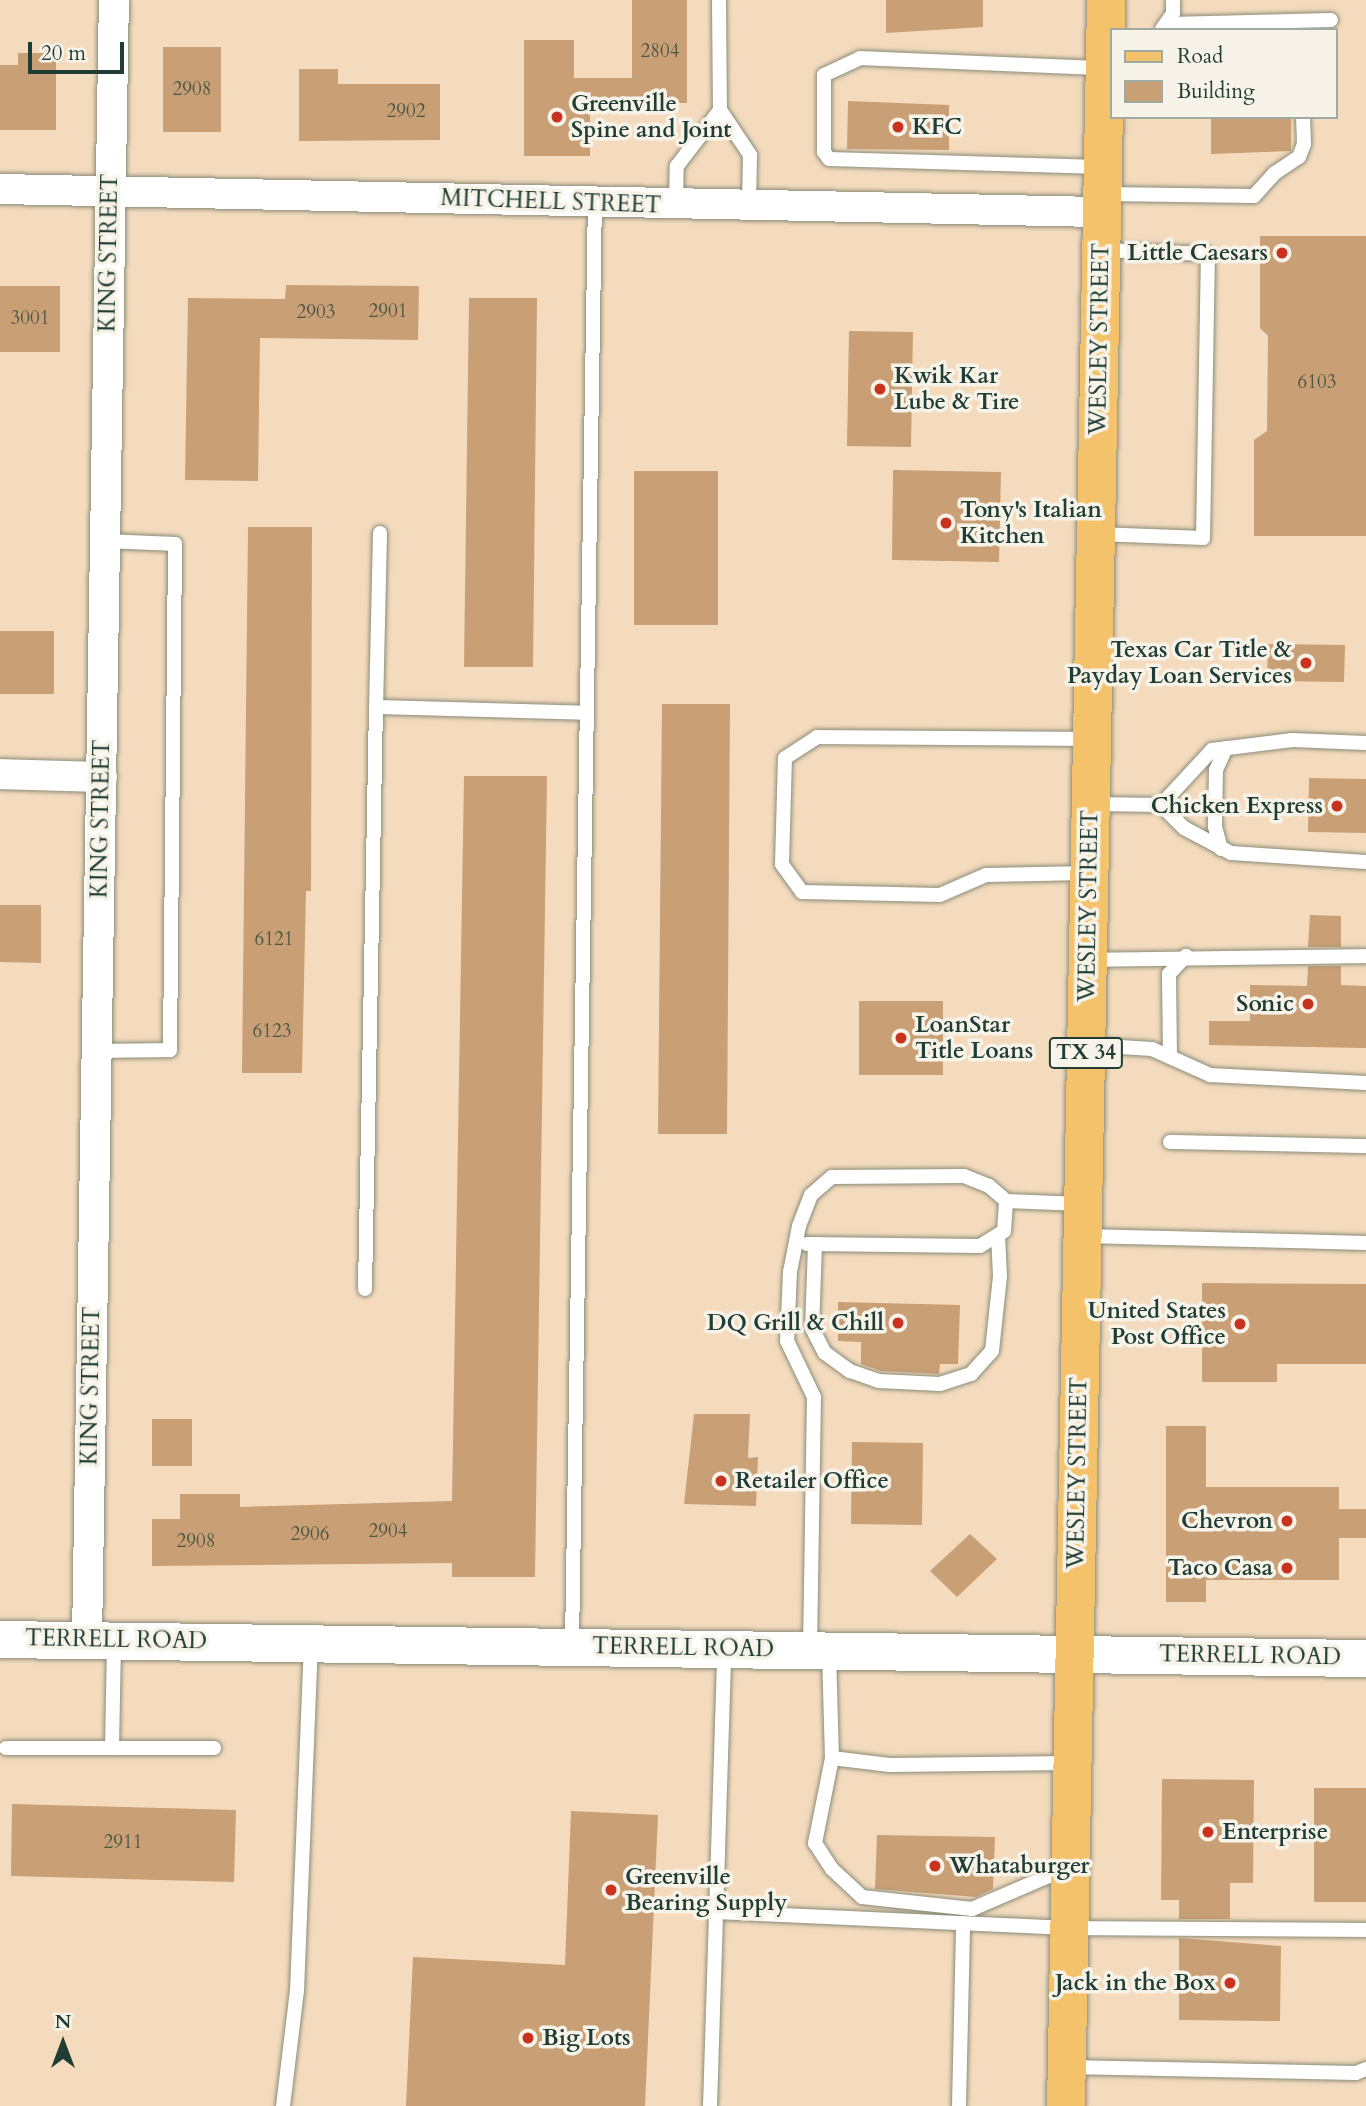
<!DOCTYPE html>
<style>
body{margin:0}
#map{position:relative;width:1366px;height:2106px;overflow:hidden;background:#f4dbbe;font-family:Cardo,serif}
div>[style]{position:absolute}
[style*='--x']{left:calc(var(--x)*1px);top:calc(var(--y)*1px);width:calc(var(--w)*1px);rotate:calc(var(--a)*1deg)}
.building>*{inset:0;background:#c99f75}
.roads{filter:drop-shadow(0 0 2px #8a8c79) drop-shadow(0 0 2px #8a8c79)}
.service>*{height:14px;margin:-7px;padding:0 7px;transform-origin:7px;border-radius:7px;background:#fff}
.minor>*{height:30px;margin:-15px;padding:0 15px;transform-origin:15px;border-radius:15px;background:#fff}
.tertiary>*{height:37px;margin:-18.5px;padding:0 18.5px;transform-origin:18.5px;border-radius:18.5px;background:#fff}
.primary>*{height:38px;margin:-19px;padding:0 19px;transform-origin:19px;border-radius:19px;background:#f4c26a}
.dots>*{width:19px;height:19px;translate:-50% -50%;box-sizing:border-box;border:4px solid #f7f3e8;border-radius:50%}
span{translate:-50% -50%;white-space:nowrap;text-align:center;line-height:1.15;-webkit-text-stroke:7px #f7f3e8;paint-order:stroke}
.number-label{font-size:19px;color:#4a5644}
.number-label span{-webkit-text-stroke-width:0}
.shield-label span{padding:2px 5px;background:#f7f3e8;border:2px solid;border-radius:5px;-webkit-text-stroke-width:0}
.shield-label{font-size:21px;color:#1f3d34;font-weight:700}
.poi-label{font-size:23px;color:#1f3d34;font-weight:700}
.left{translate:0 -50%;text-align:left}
.right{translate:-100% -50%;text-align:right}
.street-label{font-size:23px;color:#1f3d34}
.legend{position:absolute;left:1110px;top:28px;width:228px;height:91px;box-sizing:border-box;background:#f7f3e8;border:2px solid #a1aaa0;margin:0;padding:9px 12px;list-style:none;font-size:21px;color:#1f3d34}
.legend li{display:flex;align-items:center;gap:14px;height:35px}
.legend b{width:35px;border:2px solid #a1aaa0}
.north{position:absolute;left:28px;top:2008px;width:70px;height:70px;-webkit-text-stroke:5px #f7f3e8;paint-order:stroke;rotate:0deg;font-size:19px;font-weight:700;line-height:28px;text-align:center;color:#1f3d34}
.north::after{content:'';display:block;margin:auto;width:24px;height:32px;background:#1f3d34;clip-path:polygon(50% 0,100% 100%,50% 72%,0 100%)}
.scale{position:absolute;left:28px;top:42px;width:96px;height:32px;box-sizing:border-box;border:4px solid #1f3d34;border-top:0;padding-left:9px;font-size:21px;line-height:24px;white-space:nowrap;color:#1f3d34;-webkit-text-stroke:5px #f7f3e8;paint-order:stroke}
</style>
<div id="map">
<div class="building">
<div style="clip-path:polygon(632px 0,687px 0,687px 103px,590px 103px,590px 156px,524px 156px,524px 40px,574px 40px,574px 78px,632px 78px)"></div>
<div style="clip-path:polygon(886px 0,983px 0,983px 27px,886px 33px)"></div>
<div style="clip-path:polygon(163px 47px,221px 47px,221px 132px,163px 132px)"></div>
<div style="clip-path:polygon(18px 53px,56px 53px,56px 130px,0 130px,0 65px,18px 65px)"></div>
<div style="clip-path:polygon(299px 69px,338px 69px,338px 84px,440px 84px,440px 140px,299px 141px)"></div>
<div style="clip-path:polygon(848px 101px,949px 105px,949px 150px,847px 149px)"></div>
<div style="clip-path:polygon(1211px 117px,1291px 117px,1291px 151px,1211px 154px)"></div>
<div style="clip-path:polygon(1260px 236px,1366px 236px,1366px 536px,1254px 536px,1254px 440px,1267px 431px,1268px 336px,1260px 328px)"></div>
<div style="clip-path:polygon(286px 285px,419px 286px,418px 340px,260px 338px,258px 481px,185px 480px,188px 298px,285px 299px)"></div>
<div style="clip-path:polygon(0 286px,60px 286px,60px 352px,0 352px)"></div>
<div style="clip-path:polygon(469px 298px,537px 298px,533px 667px,464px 667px)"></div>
<div style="clip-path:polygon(849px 331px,913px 332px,911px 447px,847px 446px)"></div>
<div style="clip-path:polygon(893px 470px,1001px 472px,999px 562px,892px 560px)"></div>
<div style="clip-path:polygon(634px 471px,718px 471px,718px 625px,634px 625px)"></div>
<div style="clip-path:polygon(248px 527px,312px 527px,311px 891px,306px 891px,302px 1073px,242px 1073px)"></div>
<div style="clip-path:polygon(0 631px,54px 631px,54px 694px,0 694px)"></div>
<div style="clip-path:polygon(1268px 644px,1345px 645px,1344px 682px,1267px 681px)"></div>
<div style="clip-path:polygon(662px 704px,730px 704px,727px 1134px,658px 1134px)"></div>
<div style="clip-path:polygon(464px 776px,547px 776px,535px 1577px,452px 1577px,452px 1563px,152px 1566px,152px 1519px,180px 1519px,180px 1494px,240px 1494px,240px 1507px,452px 1501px)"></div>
<div style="clip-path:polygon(1309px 778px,1366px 779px,1366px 833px,1308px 832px)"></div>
<div style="clip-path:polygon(0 905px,41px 905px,41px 963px,0 962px)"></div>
<div style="clip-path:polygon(1310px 915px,1341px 916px,1341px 947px,1308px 947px)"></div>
<div style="clip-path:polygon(1308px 966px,1341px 966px,1341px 985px,1366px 986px,1366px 1048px,1209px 1045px,1209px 1021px,1250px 1021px,1250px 985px,1307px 986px)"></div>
<div style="clip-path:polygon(859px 1001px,943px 1001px,943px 1075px,859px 1075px)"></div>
<div style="clip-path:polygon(1202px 1283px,1366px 1284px,1366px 1364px,1277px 1364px,1277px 1382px,1202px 1382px)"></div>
<div style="clip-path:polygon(838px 1302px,960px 1305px,958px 1364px,940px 1364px,939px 1374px,881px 1371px,861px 1364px,861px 1342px,838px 1341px)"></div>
<div style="clip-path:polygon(694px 1414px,750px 1414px,748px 1458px,758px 1457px,756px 1506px,684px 1504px)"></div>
<div style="clip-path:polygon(152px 1419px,192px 1419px,192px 1466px,152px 1466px)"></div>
<div style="clip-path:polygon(1166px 1426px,1206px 1426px,1206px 1487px,1339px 1487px,1339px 1509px,1366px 1509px,1366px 1538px,1339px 1538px,1339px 1580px,1206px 1580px,1206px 1602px,1166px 1602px)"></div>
<div style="clip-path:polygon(852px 1442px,923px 1443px,922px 1525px,851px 1524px)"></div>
<div style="clip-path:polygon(970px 1534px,997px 1559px,957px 1597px,930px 1571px)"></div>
<div style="clip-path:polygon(1162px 1779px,1254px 1780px,1253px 1883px,1230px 1883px,1230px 1919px,1179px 1919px,1179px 1900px,1161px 1900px)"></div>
<div style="clip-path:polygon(1314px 1788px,1366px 1788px,1366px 1902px,1314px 1902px)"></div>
<div style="clip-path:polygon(12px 1804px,236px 1810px,234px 1882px,11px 1876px)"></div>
<div style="clip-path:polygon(571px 1811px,658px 1815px,645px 2106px,406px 2106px,413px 1957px,565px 1965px)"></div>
<div style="clip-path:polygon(877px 1835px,995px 1837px,993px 1889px,976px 1897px,875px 1889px)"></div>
<div style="clip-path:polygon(1179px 1938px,1281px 1946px,1280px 2021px,1179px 2020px)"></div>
</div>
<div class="roads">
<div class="service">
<div style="--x:719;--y:0;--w:110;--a:89.5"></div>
<div style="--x:720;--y:110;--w:54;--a:56.3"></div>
<div style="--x:750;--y:155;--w:52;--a:91.1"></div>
<div style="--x:1169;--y:24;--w:162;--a:-1.4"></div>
<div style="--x:1162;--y:29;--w:19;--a:-55"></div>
<div style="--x:1173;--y:13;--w:13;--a:-90"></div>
<div style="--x:1100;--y:167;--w:271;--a:-178.3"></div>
<div style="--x:829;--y:159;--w:9;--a:-126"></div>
<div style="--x:824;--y:152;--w:77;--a:-90"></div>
<div style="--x:824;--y:75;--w:40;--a:-25"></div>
<div style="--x:860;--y:58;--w:243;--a:2.4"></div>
<div style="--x:1105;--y:194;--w:149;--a:0.8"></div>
<div style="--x:1254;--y:196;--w:31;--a:-48"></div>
<div style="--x:1275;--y:173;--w:29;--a:-34"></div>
<div style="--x:1299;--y:157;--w:14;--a:-69"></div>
<div style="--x:1304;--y:144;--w:27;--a:-92"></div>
<div style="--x:676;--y:205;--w:39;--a:-89"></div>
<div style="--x:677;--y:166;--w:71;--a:-52.5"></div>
<div style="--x:380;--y:533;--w:174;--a:91.3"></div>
<div style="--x:376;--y:707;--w:211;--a:1.6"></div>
<div style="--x:1097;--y:534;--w:106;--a:2.2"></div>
<div style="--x:1203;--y:538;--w:284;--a:-89"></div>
<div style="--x:1208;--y:254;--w:105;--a:-177.8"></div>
<div style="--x:1093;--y:804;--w:68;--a:0.8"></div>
<div style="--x:1161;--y:805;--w:33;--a:45"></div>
<div style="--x:1184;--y:828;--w:53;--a:28"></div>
<div style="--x:1231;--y:853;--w:135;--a:3.8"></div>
<div style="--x:1161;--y:805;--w:75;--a:-47.2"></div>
<div style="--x:1212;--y:750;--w:81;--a:-7.1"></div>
<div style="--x:1292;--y:740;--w:74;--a:2.3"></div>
<div style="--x:1221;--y:849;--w:24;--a:-105"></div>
<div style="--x:1215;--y:826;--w:56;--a:-89"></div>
<div style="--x:1216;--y:770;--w:24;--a:-66"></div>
<div style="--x:1088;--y:873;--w:102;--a:178.9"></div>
<div style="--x:986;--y:875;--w:50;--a:156.5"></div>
<div style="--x:940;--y:895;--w:138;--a:-178.8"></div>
<div style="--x:802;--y:892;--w:34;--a:-126"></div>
<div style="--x:782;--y:864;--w:106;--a:-88.4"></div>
<div style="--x:785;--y:758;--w:38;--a:-33"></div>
<div style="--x:817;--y:737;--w:274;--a:0.4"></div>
<div style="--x:1088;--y:960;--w:278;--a:-0.8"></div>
<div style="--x:1088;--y:1045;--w:64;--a:3.6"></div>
<div style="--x:1152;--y:1049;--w:64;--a:24.1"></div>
<div style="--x:1210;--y:1075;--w:156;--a:2.9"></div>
<div style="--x:97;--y:1051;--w:73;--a:-0.8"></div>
<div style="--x:170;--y:1050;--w:506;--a:-89.43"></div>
<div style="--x:175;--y:544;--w:70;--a:-177.5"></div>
<div style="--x:1170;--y:1057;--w:83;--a:-90.7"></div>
<div style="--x:1169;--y:974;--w:25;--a:-47"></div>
<div style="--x:1170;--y:1142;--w:196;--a:1.2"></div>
<div style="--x:1084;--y:1236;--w:282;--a:1.4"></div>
<div style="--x:807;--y:1244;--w:173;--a:0.7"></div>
<div style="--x:980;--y:1246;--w:28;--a:-32"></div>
<div style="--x:1004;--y:1231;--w:30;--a:-86"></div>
<div style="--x:815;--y:1244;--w:84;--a:92"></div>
<div style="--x:812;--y:1328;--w:28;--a:63"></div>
<div style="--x:825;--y:1353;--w:31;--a:36"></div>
<div style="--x:850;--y:1371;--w:31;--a:19"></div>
<div style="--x:879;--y:1381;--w:61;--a:2.8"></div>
<div style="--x:940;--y:1384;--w:33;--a:-18"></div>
<div style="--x:971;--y:1374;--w:31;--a:-48"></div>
<div style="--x:992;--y:1351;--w:75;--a:-83.9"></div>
<div style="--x:1000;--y:1276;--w:41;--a:-92.8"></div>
<div style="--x:365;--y:1289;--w:582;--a:-88.92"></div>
<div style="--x:572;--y:1645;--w:1442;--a:-89.09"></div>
<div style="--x:810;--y:1650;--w:253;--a:-89.1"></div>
<div style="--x:814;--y:1397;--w:62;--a:-115.7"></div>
<div style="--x:787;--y:1341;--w:69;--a:-87.5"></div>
<div style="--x:790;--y:1272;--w:47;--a:-78.9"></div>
<div style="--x:799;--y:1226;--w:33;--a:-69"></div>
<div style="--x:811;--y:1195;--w:28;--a:-41"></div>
<div style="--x:832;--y:1177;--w:132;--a:-0.4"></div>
<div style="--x:964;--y:1176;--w:27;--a:22"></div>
<div style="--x:989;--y:1186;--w:23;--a:41"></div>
<div style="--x:1006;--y:1201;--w:76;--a:2.3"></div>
<div style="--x:829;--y:1652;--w:106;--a:88.4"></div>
<div style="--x:832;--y:1758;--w:58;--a:6.9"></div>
<div style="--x:890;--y:1765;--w:182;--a:-0.6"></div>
<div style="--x:6;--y:1748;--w:208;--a:0"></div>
<div style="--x:112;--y:1748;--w:107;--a:-88.9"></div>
<div style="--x:832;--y:1758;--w:87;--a:101.3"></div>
<div style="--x:815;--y:1843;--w:31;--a:57"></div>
<div style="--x:832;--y:1869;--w:41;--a:43"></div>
<div style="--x:862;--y:1897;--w:111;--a:6.2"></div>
<div style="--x:972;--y:1909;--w:103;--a:-23.3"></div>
<div style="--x:716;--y:1912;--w:353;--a:2.6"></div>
<div style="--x:1069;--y:1928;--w:297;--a:0.4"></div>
<div style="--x:1068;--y:2067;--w:288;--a:1.2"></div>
<div style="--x:1356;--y:2073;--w:11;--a:-22"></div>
<div style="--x:283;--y:2106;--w:116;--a:-83.1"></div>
<div style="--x:297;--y:1991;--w:348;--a:-87.7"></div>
<div style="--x:710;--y:2106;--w:456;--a:-88.2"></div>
<div style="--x:959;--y:2106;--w:183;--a:-88.7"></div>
</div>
<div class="minor">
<div style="--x:0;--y:189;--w:1102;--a:1.2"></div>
<div style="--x:0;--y:774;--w:102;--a:1.7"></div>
<div style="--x:87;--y:1639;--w:1639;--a:-89.06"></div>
</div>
<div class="tertiary">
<div style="--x:0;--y:1639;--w:1366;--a:0.8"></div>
</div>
<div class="primary">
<div style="--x:1066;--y:2106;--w:2106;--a:-88.91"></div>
</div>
</div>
<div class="dots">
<div style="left:557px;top:117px;background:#c8321e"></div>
<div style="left:898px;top:127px;background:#c8321e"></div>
<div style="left:1282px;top:253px;background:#c8321e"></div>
<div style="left:880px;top:389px;background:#c8321e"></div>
<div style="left:946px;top:523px;background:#c8321e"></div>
<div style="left:1306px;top:663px;background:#c8321e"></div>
<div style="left:1337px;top:806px;background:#c8321e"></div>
<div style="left:1308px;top:1004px;background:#c8321e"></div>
<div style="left:901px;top:1038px;background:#c8321e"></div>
<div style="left:898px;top:1323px;background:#c8321e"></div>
<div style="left:1240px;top:1324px;background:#c8321e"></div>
<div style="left:721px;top:1481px;background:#c8321e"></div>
<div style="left:1287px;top:1521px;background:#c8321e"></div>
<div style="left:1287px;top:1568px;background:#c8321e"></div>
<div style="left:1208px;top:1832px;background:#c8321e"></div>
<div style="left:935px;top:1866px;background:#c8321e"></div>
<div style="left:611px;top:1890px;background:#c8321e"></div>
<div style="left:1230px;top:1983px;background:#c8321e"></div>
<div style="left:528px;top:2038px;background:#c8321e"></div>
</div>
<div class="number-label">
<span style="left:660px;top:52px">2804</span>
<span style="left:192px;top:90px">2908</span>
<span style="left:406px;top:112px">2902</span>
<span style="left:388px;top:312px">2901</span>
<span style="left:316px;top:313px">2903</span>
<span style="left:30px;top:319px">3001</span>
<span style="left:1317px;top:383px">6103</span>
<span style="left:274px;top:940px">6121</span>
<span style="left:272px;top:1032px">6123</span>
<span style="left:388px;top:1532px">2904</span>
<span style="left:310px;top:1535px">2906</span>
<span style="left:196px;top:1542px">2908</span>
<span style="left:123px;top:1843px">2911</span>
</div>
<div class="shield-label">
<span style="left:1086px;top:1053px">TX 34</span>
</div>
<div class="poi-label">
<span class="left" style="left:571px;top:117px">Greenville<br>Spine and Joint</span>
<span class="left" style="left:912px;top:127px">KFC</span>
<span class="right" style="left:1268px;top:253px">Little Caesars</span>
<span class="left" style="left:894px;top:389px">Kwik Kar<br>Lube &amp; Tire</span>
<span class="left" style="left:960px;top:523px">Tony's Italian<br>Kitchen</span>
<span class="right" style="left:1292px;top:663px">Texas Car Title &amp;<br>Payday Loan Services</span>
<span class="right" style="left:1323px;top:806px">Chicken Express</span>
<span class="right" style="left:1294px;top:1004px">Sonic</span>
<span class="left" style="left:915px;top:1038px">LoanStar<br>Title Loans</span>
<span class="right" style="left:1226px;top:1324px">United States<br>Post Office</span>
<span class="right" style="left:884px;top:1323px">DQ Grill &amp; Chill</span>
<span class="left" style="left:735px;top:1481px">Retailer Office</span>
<span class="right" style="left:1273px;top:1521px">Chevron</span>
<span class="right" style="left:1273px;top:1568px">Taco Casa</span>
<span class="left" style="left:1222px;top:1832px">Enterprise</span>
<span class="left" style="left:949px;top:1866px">Whataburger</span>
<span class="left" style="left:625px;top:1890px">Greenville<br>Bearing Supply</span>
<span class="right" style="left:1216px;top:1983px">Jack in the Box</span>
<span class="left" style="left:542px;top:2038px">Big Lots</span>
</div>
<div class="street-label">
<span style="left:551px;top:202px;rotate:2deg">MITCHELL STREET</span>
<span style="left:109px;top:253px;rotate:-89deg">KING STREET</span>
<span style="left:1100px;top:339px;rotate:-89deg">WESLEY STREET</span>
<span style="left:101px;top:819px;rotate:-89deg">KING STREET</span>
<span style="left:1089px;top:906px;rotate:-89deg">WESLEY STREET</span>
<span style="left:91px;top:1386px;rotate:-89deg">KING STREET</span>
<span style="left:1078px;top:1473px;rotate:-89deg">WESLEY STREET</span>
<span style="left:116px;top:1640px;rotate:1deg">TERRELL ROAD</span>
<span style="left:683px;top:1648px;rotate:1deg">TERRELL ROAD</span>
<span style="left:1250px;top:1656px;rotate:1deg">TERRELL ROAD</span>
</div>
<ul class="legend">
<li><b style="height:9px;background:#f4c26a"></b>Road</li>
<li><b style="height:19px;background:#c99f75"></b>Building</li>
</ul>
<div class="north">N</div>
<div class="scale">20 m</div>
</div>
